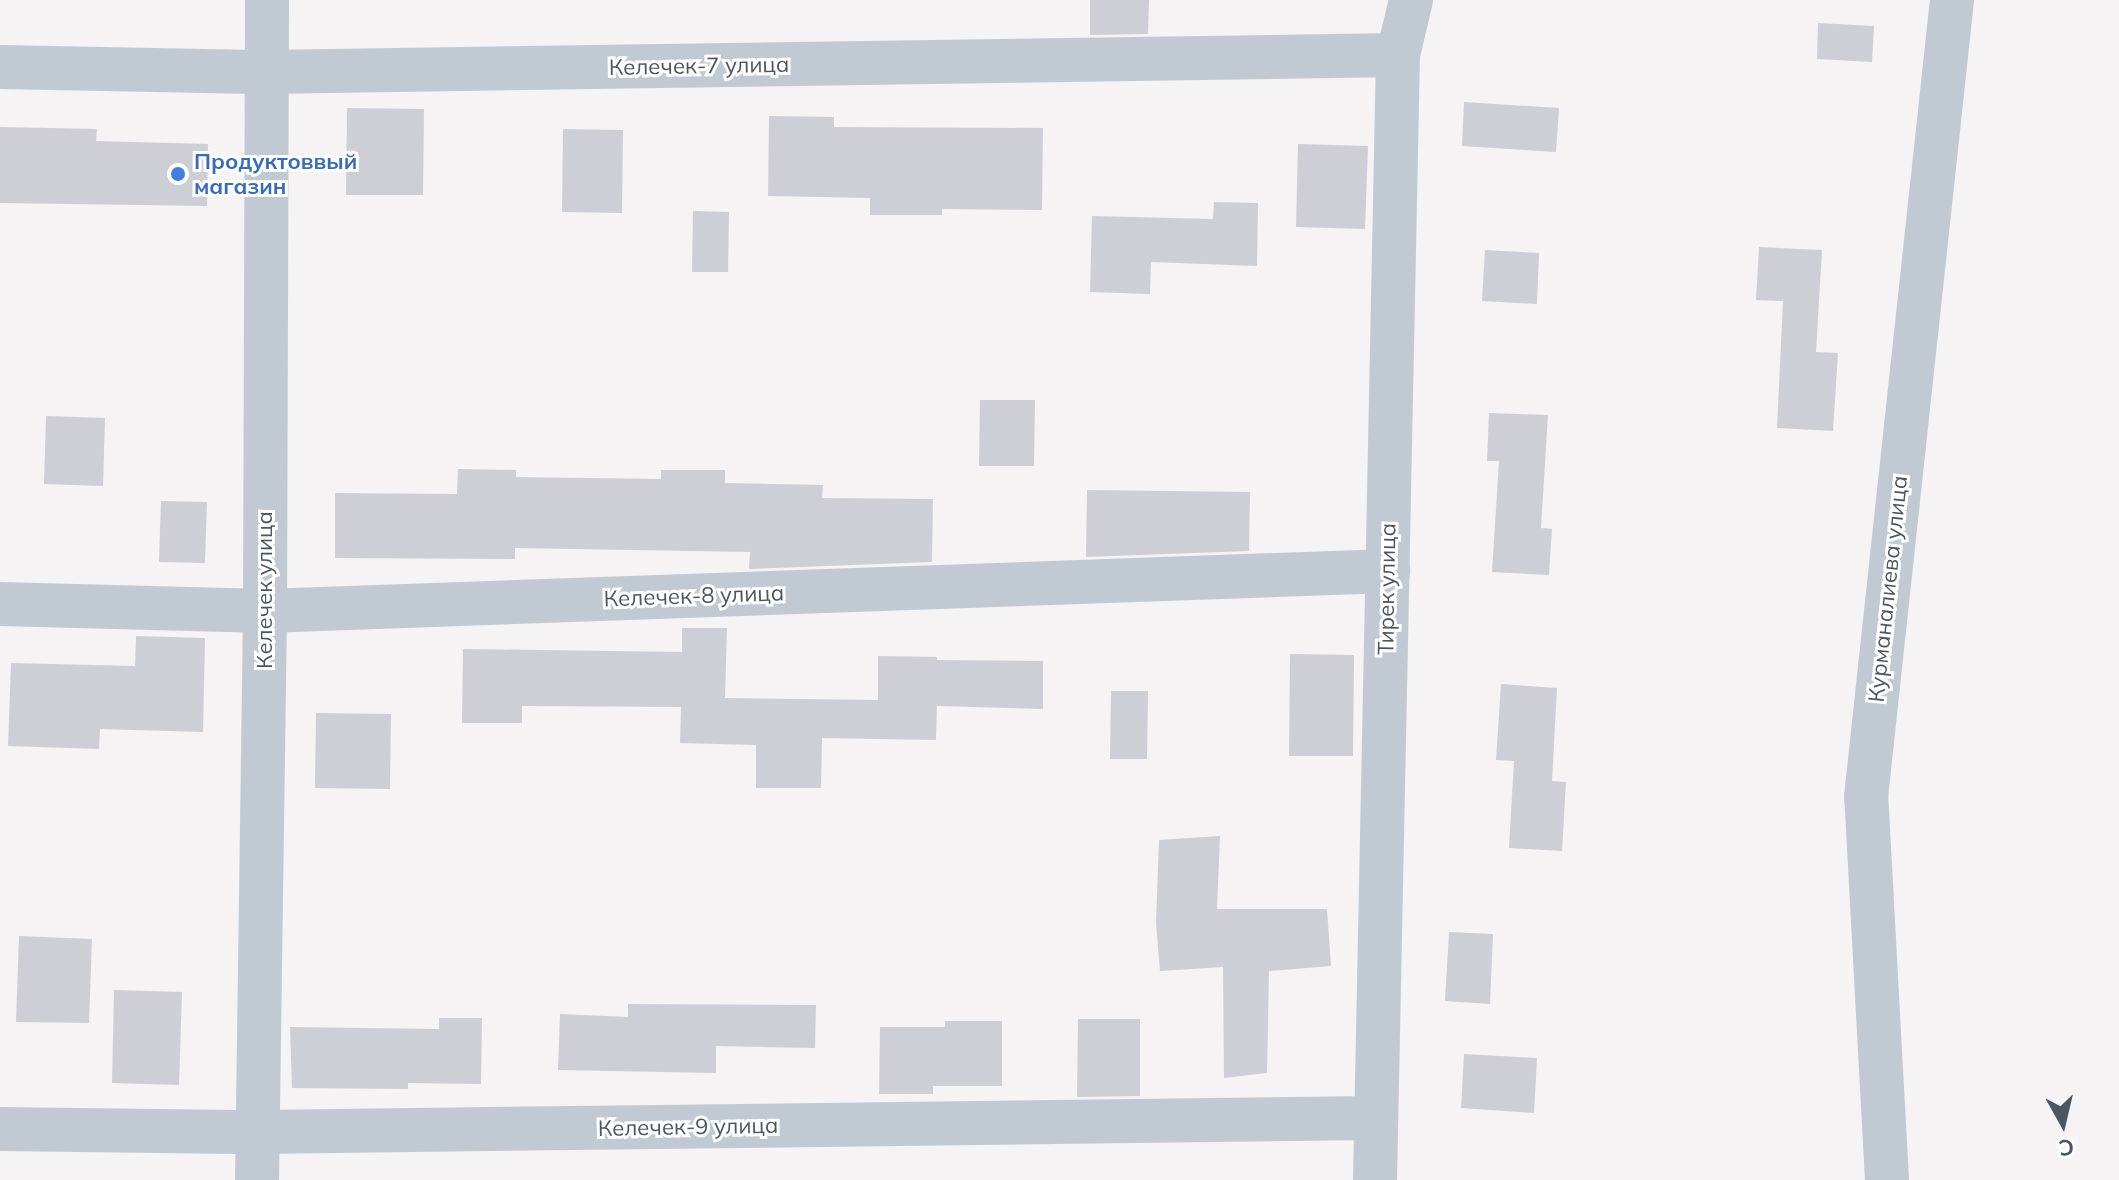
<!DOCTYPE html>
<meta charset="utf-8">
<style>
body{margin:0}
#map{position:relative;width:2119px;height:1180px;overflow:hidden;background:#f5f3f3;font-family:Mulish,sans-serif}
div>[style]{position:absolute}
[style*='--x']{left:calc(var(--x)*1px);top:calc(var(--y)*1px);width:calc(var(--w)*1px);rotate:calc(var(--a)*1deg)}
.building>*{inset:0;background:#cdcfd5}
.minor>*{height:44px;margin:-22px;padding:0 22px;transform-origin:22px;border-radius:22px;background:#c1cad2}
.tertiary>*{height:44px;margin:-22px;padding:0 22px;transform-origin:22px;border-radius:22px;background:#c1cad2}
.dots>*{width:22px;height:22px;translate:-50% -50%;box-sizing:border-box;border:4px solid #fff;border-radius:50%}
span{translate:-50% -50%;white-space:nowrap;text-align:center;line-height:1.15;-webkit-text-stroke:6px #fff;paint-order:stroke}
.street-label{font-size:22px;color:#4a5661}
.shop-label{font-size:22px;color:#366cbe;font-weight:700}
.left{translate:0 -50%;text-align:left}
.north{position:absolute;left:2023px;top:1084px;width:80px;height:80px;-webkit-text-stroke:6px #fff;paint-order:stroke;rotate:172deg;font-size:22px;font-weight:700;line-height:32px;text-align:center;color:#4a5661}
.north::after{content:'';display:block;margin:auto;width:28px;height:36px;background:#4a5661;clip-path:polygon(50% 0,100% 100%,50% 72%,0 100%)}
</style>
<div id="map">
<div class="building">
<div style="clip-path:polygon(1090px 0,1149px 0,1148px 34px,1090px 35px)"></div>
<div style="clip-path:polygon(1818px 23px,1874px 26px,1872px 62px,1817px 59px)"></div>
<div style="clip-path:polygon(1464px 102px,1559px 108px,1556px 152px,1462px 146px)"></div>
<div style="clip-path:polygon(347px 108px,424px 109px,423px 195px,346px 195px)"></div>
<div style="clip-path:polygon(769px 116px,834px 117px,834px 127px,1043px 128px,1042px 210px,942px 209px,942px 215px,870px 215px,870px 198px,768px 196px)"></div>
<div style="clip-path:polygon(0 127px,97px 129px,96px 141px,208px 144px,207px 206px,0 203px)"></div>
<div style="clip-path:polygon(563px 129px,623px 130px,622px 213px,562px 212px)"></div>
<div style="clip-path:polygon(1298px 144px,1368px 146px,1365px 229px,1296px 227px)"></div>
<div style="clip-path:polygon(1214px 202px,1258px 203px,1257px 266px,1151px 262px,1150px 294px,1090px 292px,1092px 216px,1213px 219px)"></div>
<div style="clip-path:polygon(693px 211px,729px 212px,728px 272px,692px 272px)"></div>
<div style="clip-path:polygon(1759px 247px,1822px 250px,1816px 352px,1838px 353px,1833px 431px,1777px 428px,1783px 301px,1756px 300px)"></div>
<div style="clip-path:polygon(1485px 250px,1539px 253px,1537px 304px,1482px 301px)"></div>
<div style="clip-path:polygon(980px 400px,1035px 400px,1034px 466px,979px 466px)"></div>
<div style="clip-path:polygon(1489px 413px,1548px 415px,1541px 528px,1552px 529px,1549px 575px,1492px 572px,1499px 461px,1487px 461px)"></div>
<div style="clip-path:polygon(46px 416px,105px 418px,103px 486px,44px 484px)"></div>
<div style="clip-path:polygon(458px 469px,516px 470px,516px 477px,661px 479px,661px 470px,725px 470px,725px 483px,823px 485px,822px 498px,933px 499px,932px 562px,749px 569px,750px 552px,515px 548px,515px 559px,335px 558px,335px 493px,457px 494px)"></div>
<div style="clip-path:polygon(1087px 490px,1250px 492px,1249px 551px,1086px 557px)"></div>
<div style="clip-path:polygon(161px 501px,207px 502px,205px 563px,159px 562px)"></div>
<div style="clip-path:polygon(682px 628px,727px 628px,725px 698px,878px 700px,878px 656px,937px 657px,937px 660px,1043px 661px,1043px 709px,937px 706px,936px 740px,822px 738px,821px 788px,756px 788px,756px 745px,680px 743px,681px 707px,522px 706px,522px 723px,462px 723px,463px 649px,682px 652px)"></div>
<div style="clip-path:polygon(136px 636px,205px 638px,203px 732px,100px 729px,99px 749px,8px 746px,11px 663px,135px 666px)"></div>
<div style="clip-path:polygon(1290px 654px,1354px 655px,1353px 756px,1289px 756px)"></div>
<div style="clip-path:polygon(1501px 684px,1557px 688px,1552px 781px,1566px 782px,1562px 851px,1509px 848px,1514px 761px,1496px 760px)"></div>
<div style="clip-path:polygon(1111px 691px,1148px 691px,1147px 759px,1110px 759px)"></div>
<div style="clip-path:polygon(316px 713px,391px 714px,390px 789px,315px 788px)"></div>
<div style="clip-path:polygon(1220px 836px,1217px 909px,1327px 909px,1331px 966px,1269px 971px,1267px 1073px,1224px 1078px,1223px 967px,1160px 971px,1156px 923px,1159px 840px)"></div>
<div style="clip-path:polygon(1449px 932px,1493px 934px,1490px 1004px,1445px 1001px)"></div>
<div style="clip-path:polygon(19px 936px,92px 939px,89px 1023px,16px 1022px)"></div>
<div style="clip-path:polygon(114px 990px,182px 992px,179px 1085px,112px 1083px)"></div>
<div style="clip-path:polygon(628px 1004px,816px 1005px,815px 1048px,716px 1046px,716px 1073px,558px 1070px,560px 1014px,628px 1017px)"></div>
<div style="clip-path:polygon(439px 1018px,482px 1018px,481px 1084px,408px 1083px,408px 1089px,292px 1088px,290px 1027px,439px 1029px)"></div>
<div style="clip-path:polygon(1078px 1019px,1140px 1019px,1140px 1096px,1077px 1097px)"></div>
<div style="clip-path:polygon(945px 1021px,1002px 1021px,1002px 1086px,933px 1086px,933px 1094px,879px 1094px,880px 1027px,945px 1027px)"></div>
<div style="clip-path:polygon(1464px 1054px,1537px 1058px,1534px 1113px,1461px 1108px)"></div>
</div>
<div class="minor">
<div style="--x:0;--y:67;--w:265;--a:1.1"></div>
<div style="--x:265;--y:72;--w:1133;--a:-0.86"></div>
<div style="--x:0;--y:604;--w:265;--a:1.5"></div>
<div style="--x:265;--y:611;--w:1124;--a:-2.04"></div>
<div style="--x:0;--y:1129;--w:258;--a:0.7"></div>
<div style="--x:258;--y:1132;--w:1118;--a:-0.72"></div>
<div style="--x:257;--y:1180;--w:569;--a:-89.19"></div>
<div style="--x:265;--y:611;--w:611;--a:-89.81"></div>
<div style="--x:1375;--y:1180;--w:1125;--a:-88.83"></div>
<div style="--x:1398;--y:55;--w:57;--a:-76.7"></div>
</div>
<div class="tertiary">
<div style="--x:1887;--y:1180;--w:384;--a:-93.1"></div>
<div style="--x:1866;--y:797;--w:802;--a:-83.84"></div>
</div>
<div class="dots">
<div style="left:178px;top:174px;background:#3f7fe0"></div>
</div>
<div class="street-label">
<span style="left:699px;top:66px;rotate:-1deg">Келечек-7 улица</span>
<span style="left:1387px;top:589px;rotate:-89deg">Тирек улица</span>
<span style="left:1888px;top:589px;rotate:-84deg">Курманалиева улица</span>
<span style="left:265px;top:590px;rotate:-90deg">Келечек улица</span>
<span style="left:694px;top:596px;rotate:-2deg">Келечек-8 улица</span>
<span style="left:688px;top:1127px;rotate:-1deg">Келечек-9 улица</span>
</div>
<div class="shop-label">
<span class="left" style="left:194px;top:174px">Продуктоввый<br>магазин</span>
</div>
<div class="north">С</div>
</div>
